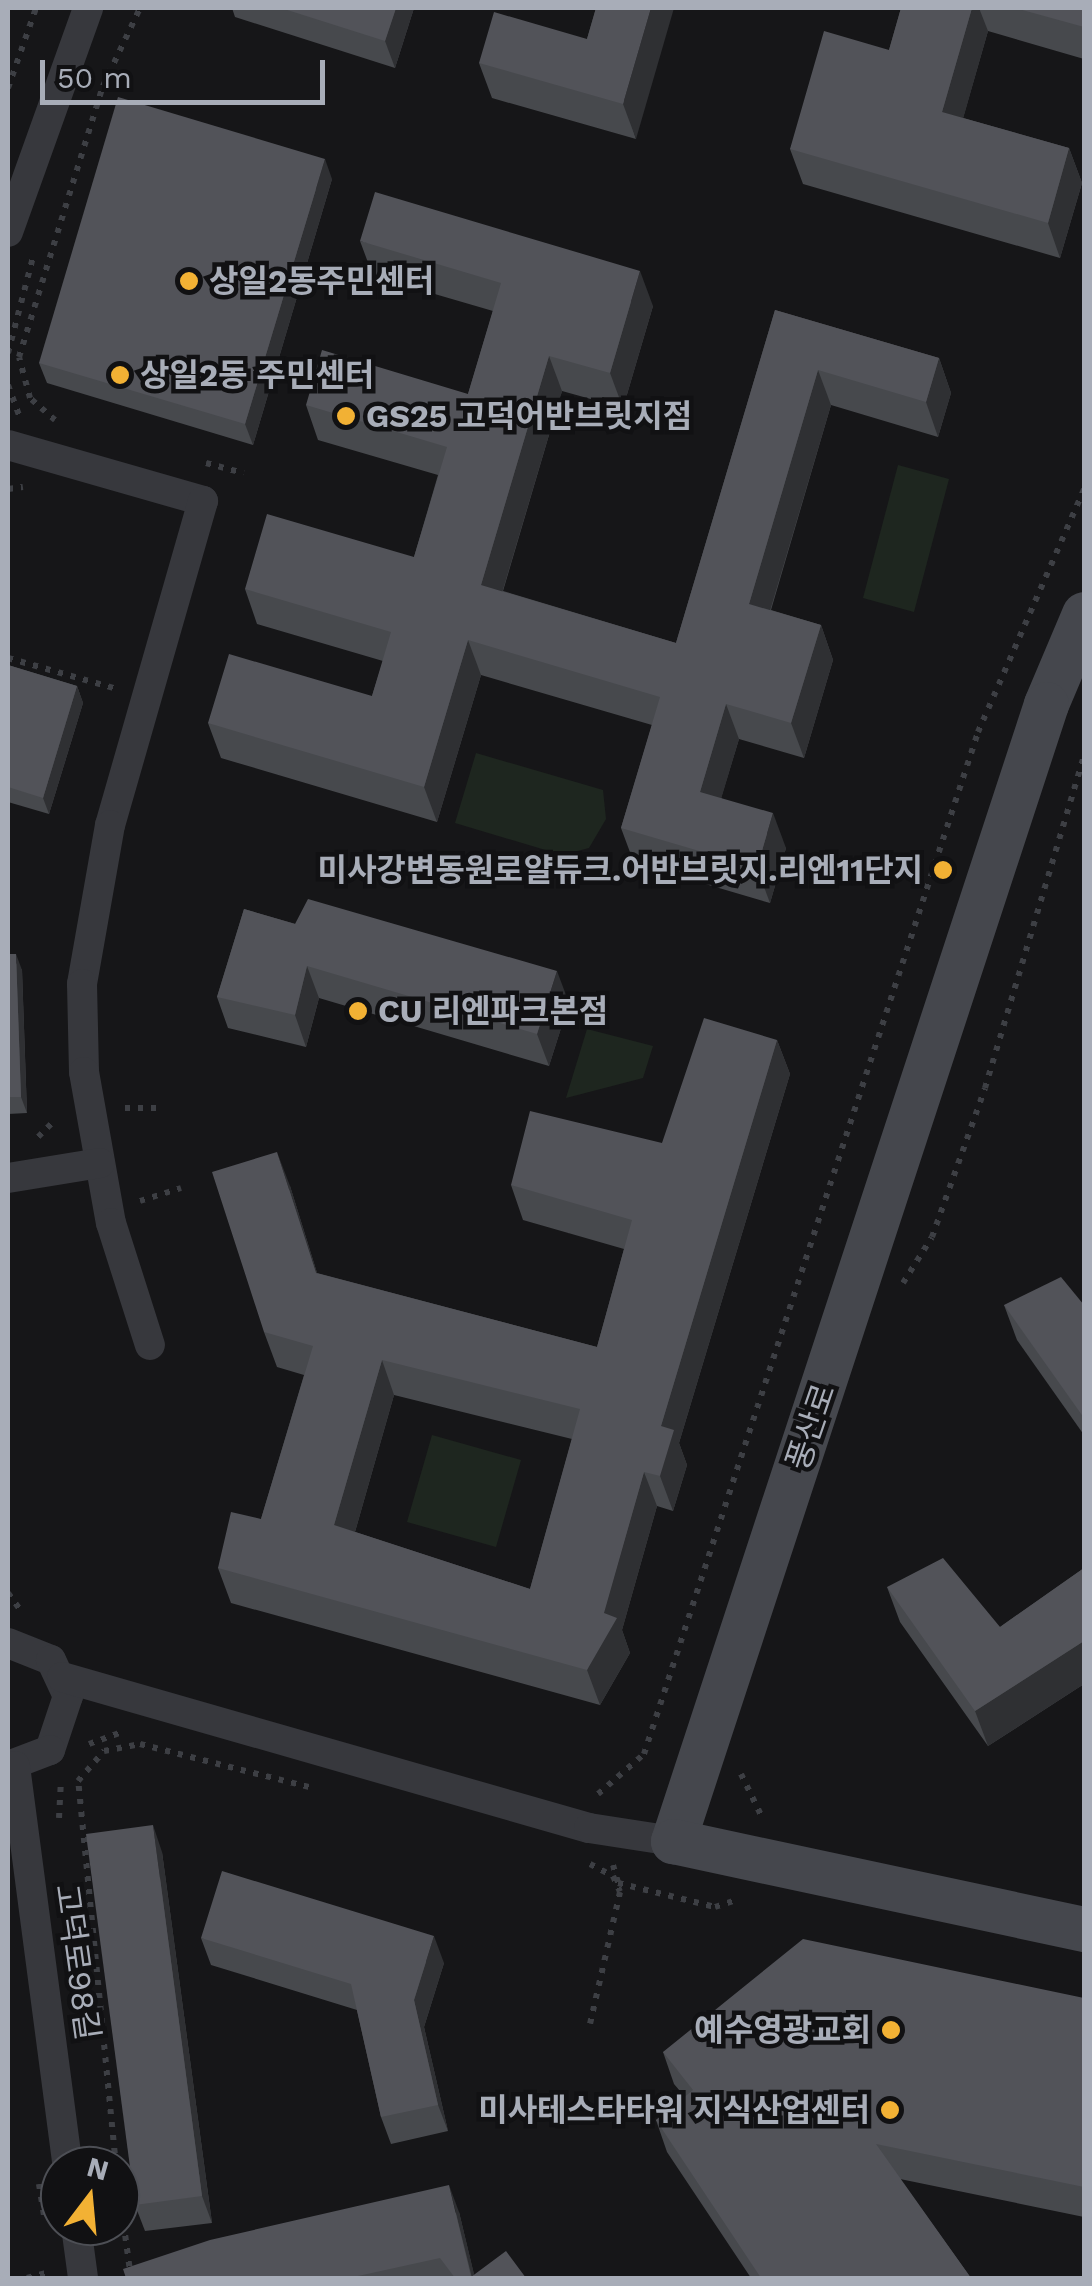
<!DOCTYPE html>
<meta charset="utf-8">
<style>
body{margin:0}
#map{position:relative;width:1092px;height:2286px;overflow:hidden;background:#161618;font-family:"Work Sans","Noto Sans KR",sans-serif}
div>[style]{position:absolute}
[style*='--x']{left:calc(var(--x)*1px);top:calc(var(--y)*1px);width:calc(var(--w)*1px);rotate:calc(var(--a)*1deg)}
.green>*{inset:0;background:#1e261f}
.path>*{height:6px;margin-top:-3px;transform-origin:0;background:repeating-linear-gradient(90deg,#3d3f44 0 5px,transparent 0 13px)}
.street>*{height:30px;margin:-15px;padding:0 15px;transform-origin:15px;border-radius:15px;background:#37383d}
.secondary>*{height:45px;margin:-22.5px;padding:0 22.5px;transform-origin:22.5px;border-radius:22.5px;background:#45474d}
.wall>*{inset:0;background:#47494d}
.shaded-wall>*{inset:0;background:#2f3033}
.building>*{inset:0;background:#525359}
.dots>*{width:28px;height:28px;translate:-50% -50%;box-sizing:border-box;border:5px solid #111113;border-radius:50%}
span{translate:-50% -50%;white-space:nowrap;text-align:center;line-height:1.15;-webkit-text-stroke:9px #111113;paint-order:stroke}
.poi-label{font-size:32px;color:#a8adb8;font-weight:700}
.left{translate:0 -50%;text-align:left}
.right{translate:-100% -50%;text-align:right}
.street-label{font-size:32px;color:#a8adb8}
.frame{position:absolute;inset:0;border:10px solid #a8adb8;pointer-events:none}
.north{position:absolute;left:40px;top:2146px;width:100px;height:100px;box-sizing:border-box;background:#111113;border:2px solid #4d4f55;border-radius:50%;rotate:16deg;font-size:28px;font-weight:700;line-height:40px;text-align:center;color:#a8adb8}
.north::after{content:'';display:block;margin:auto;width:35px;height:45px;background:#f2b134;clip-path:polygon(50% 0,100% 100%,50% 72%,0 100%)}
.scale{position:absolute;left:40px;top:60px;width:285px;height:45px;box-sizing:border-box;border:5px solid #a8adb8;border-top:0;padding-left:12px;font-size:30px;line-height:35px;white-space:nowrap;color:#a8adb8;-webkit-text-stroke:8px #111113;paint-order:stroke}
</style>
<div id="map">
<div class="green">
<div style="clip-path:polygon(898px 465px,949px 479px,914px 612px,863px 598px)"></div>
<div style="clip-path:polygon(476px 753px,603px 790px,606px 819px,589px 848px,562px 855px,455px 823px)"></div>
<div style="clip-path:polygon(587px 1029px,653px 1046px,643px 1078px,566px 1098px)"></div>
<div style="clip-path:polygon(432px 1435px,521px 1460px,496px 1547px,407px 1522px)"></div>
</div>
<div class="path">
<div style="--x:8;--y:88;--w:85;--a:-70.7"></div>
<div style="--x:8;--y:353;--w:103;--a:-75.4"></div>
<div style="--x:8;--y:385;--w:32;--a:70"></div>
<div style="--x:55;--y:420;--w:33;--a:-139"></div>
<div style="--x:30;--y:398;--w:42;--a:-105"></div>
<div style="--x:19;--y:357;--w:284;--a:-72.8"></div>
<div style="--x:103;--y:86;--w:86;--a:-64.6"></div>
<div style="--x:206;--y:463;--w:39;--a:15"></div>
<div style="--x:8;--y:489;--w:15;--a:-8"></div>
<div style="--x:8;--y:658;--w:113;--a:15.9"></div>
<div style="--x:125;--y:1108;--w:39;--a:0"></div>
<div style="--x:38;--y:1137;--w:25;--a:-45"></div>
<div style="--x:140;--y:1201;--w:43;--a:-17.6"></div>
<div style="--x:903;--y:1283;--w:54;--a:-57.8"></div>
<div style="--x:932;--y:1237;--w:158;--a:-70.4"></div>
<div style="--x:985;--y:1088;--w:347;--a:-73.4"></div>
<div style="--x:8;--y:1593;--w:24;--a:54"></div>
<div style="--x:89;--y:1744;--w:37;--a:-20"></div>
<div style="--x:741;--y:1774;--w:46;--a:64"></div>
<div style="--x:598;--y:1794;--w:61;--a:-41"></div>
<div style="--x:644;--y:1754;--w:1075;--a:-71.9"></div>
<div style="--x:978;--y:732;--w:265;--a:-66.4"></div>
<div style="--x:59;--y:1818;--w:38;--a:-87"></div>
<div style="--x:590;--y:1864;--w:26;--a:28"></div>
<div style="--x:613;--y:1876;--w:17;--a:66"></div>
<div style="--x:620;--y:1892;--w:135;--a:102.8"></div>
<div style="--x:613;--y:1865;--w:19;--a:74"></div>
<div style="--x:618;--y:1883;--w:100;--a:13.9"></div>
<div style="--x:715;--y:1907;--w:22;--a:-18"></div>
<div style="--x:80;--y:1969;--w:47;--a:82.7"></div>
<div style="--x:116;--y:2166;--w:387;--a:-95.6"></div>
<div style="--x:78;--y:1781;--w:40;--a:-49"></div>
<div style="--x:104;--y:1751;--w:37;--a:-11"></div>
<div style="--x:140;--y:1744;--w:178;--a:14.3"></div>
<div style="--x:39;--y:2184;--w:32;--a:81"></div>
<div style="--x:120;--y:2197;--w:82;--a:82.3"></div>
<div style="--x:27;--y:2278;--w:23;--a:-15"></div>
</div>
<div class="street">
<div style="--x:8;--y:232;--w:238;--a:-70.3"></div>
<div style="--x:8;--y:445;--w:203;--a:16"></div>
<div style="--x:203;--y:501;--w:337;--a:106"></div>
<div style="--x:110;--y:825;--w:161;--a:100"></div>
<div style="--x:82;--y:984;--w:88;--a:88.7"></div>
<div style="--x:84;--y:1072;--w:153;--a:79.9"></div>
<div style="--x:111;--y:1223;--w:128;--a:72.3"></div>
<div style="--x:8;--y:1178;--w:93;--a:-9.3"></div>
<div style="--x:8;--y:1643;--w:46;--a:21.6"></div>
<div style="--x:51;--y:1660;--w:40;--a:65"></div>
<div style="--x:68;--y:1696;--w:57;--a:108.4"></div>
<div style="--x:50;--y:1750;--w:45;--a:159.1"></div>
<div style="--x:62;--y:1677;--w:548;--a:15.99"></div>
<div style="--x:589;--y:1828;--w:85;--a:8.8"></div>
<div style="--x:15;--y:1766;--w:403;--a:82.5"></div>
<div style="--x:76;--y:2226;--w:52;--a:82.3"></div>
</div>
<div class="secondary">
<div style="--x:1084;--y:614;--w:98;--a:112.9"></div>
<div style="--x:1046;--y:704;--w:1197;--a:108.16"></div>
<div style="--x:673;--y:1841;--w:420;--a:12.1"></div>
</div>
<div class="wall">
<div style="clip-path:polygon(232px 8px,414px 8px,395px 68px,235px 17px)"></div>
<div style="clip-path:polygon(596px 8px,636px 139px,492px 98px,479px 63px,587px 39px)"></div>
<div style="clip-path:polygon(901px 8px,1084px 8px,1084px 59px,988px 31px,963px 118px,1069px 148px,1082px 183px,1060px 258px,803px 184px,790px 149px,889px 50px)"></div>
<div style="clip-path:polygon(332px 179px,253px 445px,47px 383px,39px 363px)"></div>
<div style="clip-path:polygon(360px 241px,653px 306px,623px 408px,562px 391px,503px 591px,676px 643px,775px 310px,939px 358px,951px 393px,938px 437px,831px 405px,771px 610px,821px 625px,833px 660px,804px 758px,739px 739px,721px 798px,786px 848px,770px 903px,634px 863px,621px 828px,652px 725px,481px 675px,437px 822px,221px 758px,208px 723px,372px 696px,383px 661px,257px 624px,245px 589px,414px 557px,438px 475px,318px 440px,306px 405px,468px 394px,493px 311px,373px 276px)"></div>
<div style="clip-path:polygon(8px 665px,77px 686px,83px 703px,49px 814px,8px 802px)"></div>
<div style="clip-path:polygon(244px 909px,569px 1003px,549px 1066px,319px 998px,306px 1047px,228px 1028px,217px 997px)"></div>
<div style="clip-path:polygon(8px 954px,22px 970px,27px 1113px,8px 1114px)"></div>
<div style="clip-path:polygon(evenodd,777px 1040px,790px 1074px,679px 1443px,687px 1465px,673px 1511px,657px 1506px,622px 1630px,630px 1653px,600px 1705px,231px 1603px,218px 1568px,261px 1519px,304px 1375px,277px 1367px,264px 1332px,290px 1186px,317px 1273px,597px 1347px,624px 1249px,523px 1220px,511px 1185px,662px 1143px,777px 1040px,394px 1395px,572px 1439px,530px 1589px,355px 1532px,394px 1395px)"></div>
<div style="clip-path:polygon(1004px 1305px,1084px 1305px,1084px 1435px,1017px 1340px)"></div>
<div style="clip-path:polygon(1084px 1568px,1084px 1684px,988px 1746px,900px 1622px,887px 1587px,1000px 1627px)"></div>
<div style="clip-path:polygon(162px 1852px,212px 2223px,145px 2231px,135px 2205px)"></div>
<div style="clip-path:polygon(201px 1938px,444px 1963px,424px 2027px,448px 2131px,391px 2144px,381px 2117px,357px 2010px,211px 1965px)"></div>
<div style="clip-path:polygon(1084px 1998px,1084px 2217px,900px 2179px,971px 2278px,751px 2278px,667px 2152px,656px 2120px,685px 2097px,674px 2084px,663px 2052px)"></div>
<div style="clip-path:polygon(459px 2212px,474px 2275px,526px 2278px,126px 2278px)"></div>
</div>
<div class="shaded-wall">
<div style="clip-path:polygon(396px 8px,414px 8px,395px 68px,385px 41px)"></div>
<div style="clip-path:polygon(651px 8px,674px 8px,636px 139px,623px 104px)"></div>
<div style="clip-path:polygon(972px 8px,979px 8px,988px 31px,955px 147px,942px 112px)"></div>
<div style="clip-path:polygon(1069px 148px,1082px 183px,1060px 258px,1048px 223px)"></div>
<div style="clip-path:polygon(325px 159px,332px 179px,253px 445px,245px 424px)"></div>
<div style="clip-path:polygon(640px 271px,653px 306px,623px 408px,610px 373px)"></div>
<div style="clip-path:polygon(549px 356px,562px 391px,494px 620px,481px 585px)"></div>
<div style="clip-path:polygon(939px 358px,951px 393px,938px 437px,926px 402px)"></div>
<div style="clip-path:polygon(818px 370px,831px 405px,762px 638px,749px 604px)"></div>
<div style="clip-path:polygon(821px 625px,833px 660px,804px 758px,791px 723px)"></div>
<div style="clip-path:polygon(468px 640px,481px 675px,437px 822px,424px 787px)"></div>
<div style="clip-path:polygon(77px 686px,83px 703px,49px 814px,43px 798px)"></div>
<div style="clip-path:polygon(726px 704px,739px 739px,713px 826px,700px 792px)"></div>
<div style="clip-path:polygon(773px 813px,786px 848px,770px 903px,757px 868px)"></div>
<div style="clip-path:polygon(16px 954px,22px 970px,27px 1113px,21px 1097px)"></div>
<div style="clip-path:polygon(307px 966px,319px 998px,306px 1047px,295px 1015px)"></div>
<div style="clip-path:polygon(557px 971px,569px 1003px,549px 1066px,537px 1034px)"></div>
<div style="clip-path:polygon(777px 1040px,790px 1074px,679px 1443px,687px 1465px,673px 1511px,660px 1476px,661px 1426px)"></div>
<div style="clip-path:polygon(277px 1152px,290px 1186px,328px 1308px,316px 1273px)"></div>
<div style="clip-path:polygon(382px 1360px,394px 1395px,347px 1560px,334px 1525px)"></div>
<div style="clip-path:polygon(644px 1472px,657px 1506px,622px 1630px,630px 1653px,600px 1705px,587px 1670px)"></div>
<div style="clip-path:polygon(1084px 1641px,1084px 1684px,988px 1746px,975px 1711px)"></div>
<div style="clip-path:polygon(153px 1825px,162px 1852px,212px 2223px,202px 2196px)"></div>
<div style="clip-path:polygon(434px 1936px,444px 1963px,424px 2027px,448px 2131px,438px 2105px,414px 2000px)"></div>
<div style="clip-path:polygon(449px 2185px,459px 2212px,475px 2278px,472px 2278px)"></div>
</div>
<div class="building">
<div style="clip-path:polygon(281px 8px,396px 8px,385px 41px)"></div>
<div style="clip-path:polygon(596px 8px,651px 8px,623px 104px,479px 63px,494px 12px,587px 39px)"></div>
<div style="clip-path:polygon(901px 8px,972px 8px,942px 112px,1069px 148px,1048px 223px,790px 149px,824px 31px,889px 50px)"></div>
<div style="clip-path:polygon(1015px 8px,1084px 8px,1084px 27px)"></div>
<div style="clip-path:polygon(118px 97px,325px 159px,245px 424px,39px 363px)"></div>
<div style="clip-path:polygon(375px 192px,640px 271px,610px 373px,549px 356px,481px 585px,676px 643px,775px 310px,939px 358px,926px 402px,818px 370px,749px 604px,821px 625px,791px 723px,726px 704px,700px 792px,773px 813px,757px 868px,621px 828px,660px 697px,468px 640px,424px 787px,208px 723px,229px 654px,372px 696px,391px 632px,245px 589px,267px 514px,414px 557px,447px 447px,306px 405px,322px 350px,468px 394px,501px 283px,360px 241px)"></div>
<div style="clip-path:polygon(8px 665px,77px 686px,43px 798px,8px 787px)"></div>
<div style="clip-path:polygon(308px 899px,557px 971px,537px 1034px,307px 966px,295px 1015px,217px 997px,244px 909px,295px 924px)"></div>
<div style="clip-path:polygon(8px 954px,16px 954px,21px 1097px,8px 1097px)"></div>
<div style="clip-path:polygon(evenodd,704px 1018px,777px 1040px,661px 1426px,674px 1430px,660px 1476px,644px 1472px,604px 1613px,617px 1618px,587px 1670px,218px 1568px,231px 1512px,261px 1519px,313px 1346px,264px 1332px,212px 1172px,277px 1152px,316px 1273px,597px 1347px,632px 1220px,511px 1185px,530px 1111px,662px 1143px,704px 1018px,382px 1360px,580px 1409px,530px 1589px,334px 1525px,382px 1360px)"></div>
<div style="clip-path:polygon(1061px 1277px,1084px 1305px,1084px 1418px,1004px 1305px)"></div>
<div style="clip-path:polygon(943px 1558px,1000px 1627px,1084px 1568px,1084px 1641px,975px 1711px,887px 1587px)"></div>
<div style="clip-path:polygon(153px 1825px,202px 2196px,135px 2205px,86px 1834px)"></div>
<div style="clip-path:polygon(222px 1871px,434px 1936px,414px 2000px,438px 2105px,381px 2117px,351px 1984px,201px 1938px)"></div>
<div style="clip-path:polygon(803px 1939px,1084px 1998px,1084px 2187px,876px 2144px,971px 2278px,761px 2278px,656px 2120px,693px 2090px,663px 2052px)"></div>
<div style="clip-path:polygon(449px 2185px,471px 2277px,506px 2251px,526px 2278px,455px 2278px,440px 2258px,349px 2278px,126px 2278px,123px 2269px,210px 2240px)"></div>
</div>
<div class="dots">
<div style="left:189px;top:281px;background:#f2b134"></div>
<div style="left:120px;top:375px;background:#f2b134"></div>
<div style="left:346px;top:416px;background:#f2b134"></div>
<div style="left:943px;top:870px;background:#f2b134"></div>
<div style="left:358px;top:1011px;background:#f2b134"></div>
<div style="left:891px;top:2030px;background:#f2b134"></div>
<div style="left:890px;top:2110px;background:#f2b134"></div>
</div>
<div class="poi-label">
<span class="left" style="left:209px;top:281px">상일2동주민센터</span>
<span class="left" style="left:140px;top:375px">상일2동 주민센터</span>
<span class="left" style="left:366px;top:416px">GS25 고덕어반브릿지점</span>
<span class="right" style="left:923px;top:870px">미사강변동원로얄듀크.어반브릿지.리엔11단지</span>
<span class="left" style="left:378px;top:1011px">CU 리엔파크본점</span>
<span class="right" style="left:871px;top:2030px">예수영광교회</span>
<span class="right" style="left:870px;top:2110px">미사테스타타워 지식산업센터</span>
</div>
<div class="street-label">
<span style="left:811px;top:1427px;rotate:-71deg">풍산로</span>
<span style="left:77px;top:1962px;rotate:82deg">고덕로98길</span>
</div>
<div class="frame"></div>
<div class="north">N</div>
<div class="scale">50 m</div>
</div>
